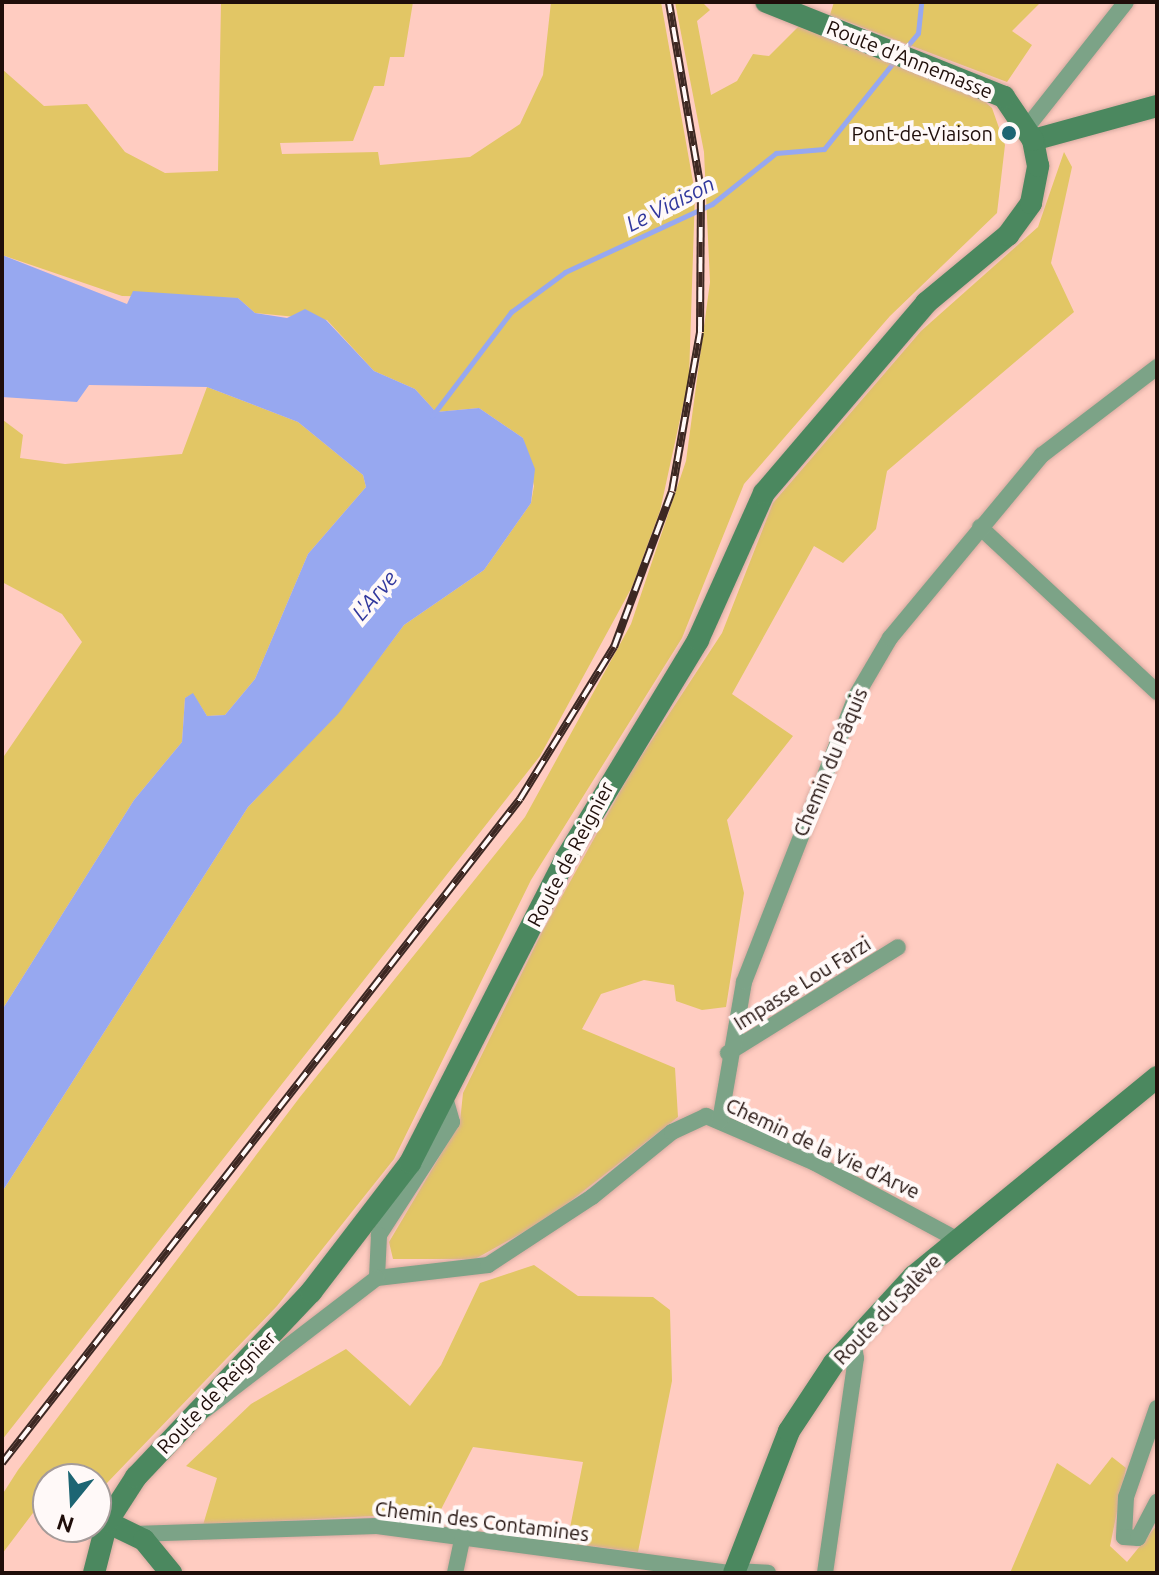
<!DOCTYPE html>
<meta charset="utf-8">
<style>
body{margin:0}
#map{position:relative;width:1159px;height:1575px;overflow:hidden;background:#ffccc1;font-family:Ubuntu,sans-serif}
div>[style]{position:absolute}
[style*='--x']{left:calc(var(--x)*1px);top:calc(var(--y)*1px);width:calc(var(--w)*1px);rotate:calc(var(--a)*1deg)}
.green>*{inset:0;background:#e2c665}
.water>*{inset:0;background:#97a8f0}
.stream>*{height:5px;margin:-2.5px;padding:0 2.5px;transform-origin:2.5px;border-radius:2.5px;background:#97a8f0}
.roads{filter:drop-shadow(0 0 2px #d7aaa0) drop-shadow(0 0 2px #d7aaa0)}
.street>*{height:16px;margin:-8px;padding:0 8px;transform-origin:8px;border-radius:8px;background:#7ca387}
.secondary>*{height:22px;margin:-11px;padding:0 11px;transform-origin:11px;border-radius:11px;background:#4b885f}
.rail>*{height:8px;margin-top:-4px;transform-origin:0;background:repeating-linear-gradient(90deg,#fff9f8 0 15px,#3d2823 0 30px);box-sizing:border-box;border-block:2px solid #3d2823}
.dots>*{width:22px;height:22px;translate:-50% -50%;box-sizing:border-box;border:4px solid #fff9f8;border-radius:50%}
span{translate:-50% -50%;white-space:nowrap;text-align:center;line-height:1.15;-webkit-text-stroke:8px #fff9f8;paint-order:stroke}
.street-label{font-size:20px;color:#1f0e0a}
.poi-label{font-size:20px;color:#1f0e0a}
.right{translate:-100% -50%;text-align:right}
.water-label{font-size:22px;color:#31389d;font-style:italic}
.frame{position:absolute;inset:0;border:4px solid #1f0e0a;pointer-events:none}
.north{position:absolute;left:32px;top:1463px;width:80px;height:80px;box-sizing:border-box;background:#fff9f8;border:2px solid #a59b99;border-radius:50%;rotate:198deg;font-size:22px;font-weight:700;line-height:32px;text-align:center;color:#1f0e0a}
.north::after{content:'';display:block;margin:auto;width:28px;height:36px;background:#1d6573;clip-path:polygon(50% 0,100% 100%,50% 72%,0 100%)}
</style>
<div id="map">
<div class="green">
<div style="clip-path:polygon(221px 2px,413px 2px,404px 57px,390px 57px,384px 86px,374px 86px,353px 141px,280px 143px,282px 154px,378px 152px,380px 165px,470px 157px,520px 124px,543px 75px,551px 2px,661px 2px,695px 193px,689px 378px,660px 511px,632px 587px,540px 756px,2px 1440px,2px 1192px,248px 807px,337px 714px,404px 625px,484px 570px,531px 503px,534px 486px,523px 438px,479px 408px,436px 412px,415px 389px,374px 371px,327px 320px,255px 313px,238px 298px,122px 296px,2px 255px,2px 69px,44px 106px,87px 104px,125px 152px,165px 173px,218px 171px)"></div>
<div style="clip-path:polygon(675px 2px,702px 2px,710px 10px,697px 21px,711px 95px,737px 81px,753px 54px,769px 56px,800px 25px,975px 93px,992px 108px,1005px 145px,997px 213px,890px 316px,744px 484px,682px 638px,531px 880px,394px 1159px,277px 1306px,106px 1484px,48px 1479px,48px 1506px,36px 1509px,2px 1554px,2px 1495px,18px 1470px,300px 1097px,525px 817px,631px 624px,686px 461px,710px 282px,704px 152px)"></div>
<div style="clip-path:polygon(834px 2px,1041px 2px,1012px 31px,1032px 45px,1007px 82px,830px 15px)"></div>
<div style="clip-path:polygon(1064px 152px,1072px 167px,1051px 263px,1074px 312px,887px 471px,876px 529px,843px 563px,814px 546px,732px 694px,793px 736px,727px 820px,744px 893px,726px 1007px,702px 1010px,676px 1001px,674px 985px,644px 980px,601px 994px,582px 1029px,675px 1068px,678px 1117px,549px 1218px,475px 1259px,393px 1259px,389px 1242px,460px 1122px,463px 1093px,541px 934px,631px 772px,722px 633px,773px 503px,921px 331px,1038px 227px)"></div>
<div style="clip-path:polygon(207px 387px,298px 422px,363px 475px,366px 487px,308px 554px,255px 679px,225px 715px,207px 716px,193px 694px,185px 698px,182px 742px,134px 800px,2px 1010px,2px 759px,82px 642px,62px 614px,2px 582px,2px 397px,3px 420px,23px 435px,20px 458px,65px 464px,182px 454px)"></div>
<div style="clip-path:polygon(534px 1265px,578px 1296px,653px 1297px,670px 1310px,672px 1381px,638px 1552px,567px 1543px,583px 1462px,473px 1447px,433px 1525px,373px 1516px,203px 1525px,217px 1478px,186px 1466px,251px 1404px,346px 1349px,410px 1406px,441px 1365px,480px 1283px)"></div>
<div style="clip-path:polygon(1112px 1457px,1126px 1468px,1110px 1546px,1127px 1562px,1157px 1525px,1157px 1573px,1010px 1573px,1057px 1463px,1090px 1485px)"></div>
</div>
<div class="water">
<div style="clip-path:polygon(2px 255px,127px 304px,133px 291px,238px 298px,255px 313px,287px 318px,305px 309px,326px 320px,374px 371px,415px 389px,436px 412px,479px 408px,523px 438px,535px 469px,531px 503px,484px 570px,404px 625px,338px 714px,248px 807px,2px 1192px,2px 1010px,134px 800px,182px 742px,185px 698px,193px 693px,207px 716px,225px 715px,255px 679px,308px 554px,366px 487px,363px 475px,298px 422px,207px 387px,89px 385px,77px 402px,2px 397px)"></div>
</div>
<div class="stream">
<div style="--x:903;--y:51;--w:23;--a:-50"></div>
<div style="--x:918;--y:33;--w:31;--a:-84"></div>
<div style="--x:432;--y:416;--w:131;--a:-52.8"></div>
<div style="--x:511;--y:312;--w:67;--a:-36.5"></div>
<div style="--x:565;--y:272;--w:162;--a:-24.8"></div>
<div style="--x:712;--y:204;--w:82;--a:-38.6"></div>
<div style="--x:776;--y:153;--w:48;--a:-4.8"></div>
<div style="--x:824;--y:149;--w:115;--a:-51.3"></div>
</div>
<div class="roads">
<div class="street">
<div style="--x:1028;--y:126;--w:158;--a:-51.7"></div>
<div style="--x:980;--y:527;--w:242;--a:43"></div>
<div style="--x:728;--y:1053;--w:200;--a:-31.9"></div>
<div style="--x:446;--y:1101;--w:22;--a:74"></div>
<div style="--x:452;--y:1122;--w:135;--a:122.9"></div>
<div style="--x:379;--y:1235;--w:43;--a:92.7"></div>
<div style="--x:377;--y:1278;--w:112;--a:-6.7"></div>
<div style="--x:488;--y:1265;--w:124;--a:-33.2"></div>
<div style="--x:592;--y:1197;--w:103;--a:-39.1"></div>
<div style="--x:672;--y:1132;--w:38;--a:-25"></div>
<div style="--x:706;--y:1116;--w:119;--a:23.3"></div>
<div style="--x:815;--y:1163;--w:162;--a:28.3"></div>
<div style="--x:720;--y:1121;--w:141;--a:-80.2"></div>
<div style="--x:744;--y:982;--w:307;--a:-68.6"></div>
<div style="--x:856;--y:696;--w:67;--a:-59.6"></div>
<div style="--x:890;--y:638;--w:238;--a:-50.3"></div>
<div style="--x:1042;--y:455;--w:145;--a:-37.4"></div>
<div style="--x:1157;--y:1408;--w:94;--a:109.2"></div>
<div style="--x:1126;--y:1497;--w:40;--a:92.9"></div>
<div style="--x:1124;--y:1537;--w:14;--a:4"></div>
<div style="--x:1138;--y:1538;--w:41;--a:-62.2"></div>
<div style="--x:206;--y:1409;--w:215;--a:-37.5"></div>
<div style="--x:134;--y:1534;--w:243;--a:-1.9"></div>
<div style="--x:377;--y:1526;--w:355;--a:7.6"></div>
<div style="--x:735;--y:1571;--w:33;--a:3"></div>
<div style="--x:455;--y:1573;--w:35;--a:-78"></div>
<div style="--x:825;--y:1573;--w:217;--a:-81.8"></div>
<div style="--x:856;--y:1358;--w:17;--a:-100"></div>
</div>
<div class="secondary">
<div style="--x:1033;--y:140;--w:129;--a:-15.3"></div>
<div style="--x:107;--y:1522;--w:41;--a:25.9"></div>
<div style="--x:144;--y:1540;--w:43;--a:50.7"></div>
<div style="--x:94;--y:1573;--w:53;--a:-75.7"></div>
<div style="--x:107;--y:1522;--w:54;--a:-57.2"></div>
<div style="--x:136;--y:1477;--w:255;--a:-46.6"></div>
<div style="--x:311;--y:1292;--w:163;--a:-52.5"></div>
<div style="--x:410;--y:1163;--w:340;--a:-62.9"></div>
<div style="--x:565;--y:860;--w:257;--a:-58.8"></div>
<div style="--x:698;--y:640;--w:161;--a:-65.8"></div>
<div style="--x:764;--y:493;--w:250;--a:-49.5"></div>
<div style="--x:926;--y:303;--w:107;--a:-39.7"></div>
<div style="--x:1008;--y:235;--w:39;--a:-54"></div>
<div style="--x:1031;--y:203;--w:38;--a:-79"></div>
<div style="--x:1038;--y:166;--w:26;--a:-101"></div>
<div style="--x:1033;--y:140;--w:52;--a:-124"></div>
<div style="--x:1004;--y:97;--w:256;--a:-158.2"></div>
<div style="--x:734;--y:1573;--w:152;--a:-68.8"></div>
<div style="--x:789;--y:1431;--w:82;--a:-56.5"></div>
<div style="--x:834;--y:1363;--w:118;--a:-47.4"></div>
<div style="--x:914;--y:1276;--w:314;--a:-39.3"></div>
</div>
</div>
<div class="rail">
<div style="--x:2;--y:1463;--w:842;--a:-52.04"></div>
<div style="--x:520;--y:799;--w:179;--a:-58.3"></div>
<div style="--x:614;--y:647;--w:166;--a:-69.6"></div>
<div style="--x:672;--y:491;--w:161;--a:-80"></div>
<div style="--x:700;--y:332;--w:142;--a:-89.6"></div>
<div style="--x:701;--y:190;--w:191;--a:-99.7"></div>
</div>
<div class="dots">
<div style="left:1009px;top:133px;background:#1d6573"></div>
</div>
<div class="street-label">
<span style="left:910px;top:59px;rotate:22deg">Route d'Annemasse</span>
<span style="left:830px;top:762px;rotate:-67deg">Chemin du Pâquis</span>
<span style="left:570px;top:854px;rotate:-62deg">Route de Reignier</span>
<span style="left:802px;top:983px;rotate:-32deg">Impasse Lou Farzi</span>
<span style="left:823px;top:1148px;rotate:25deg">Chemin de la Vie d'Arve</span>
<span style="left:887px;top:1309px;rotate:-46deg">Route du Salève</span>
<span style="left:216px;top:1392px;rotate:-46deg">Route de Reignier</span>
<span style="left:482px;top:1521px;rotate:7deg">Chemin des Contamines</span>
</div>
<div class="poi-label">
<span class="right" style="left:993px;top:133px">Pont-de-Viaison</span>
</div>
<div class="water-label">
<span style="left:670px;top:203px;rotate:-27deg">Le Viaison</span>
<span style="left:374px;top:595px;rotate:-50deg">L'Arve</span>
</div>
<div class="frame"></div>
<div class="north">N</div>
</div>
